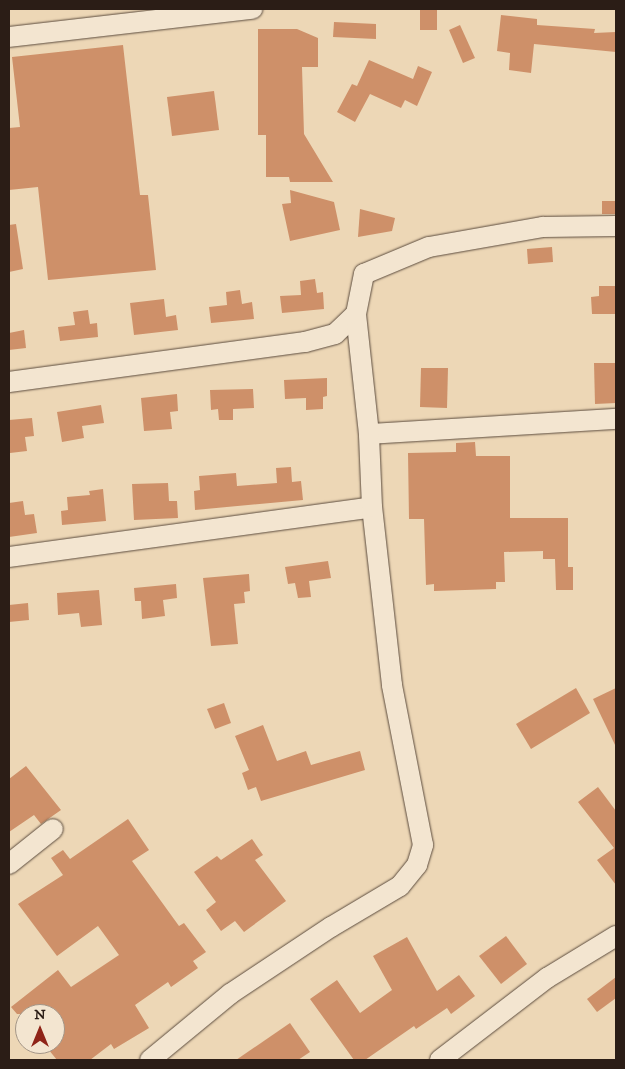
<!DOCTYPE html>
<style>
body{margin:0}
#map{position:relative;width:625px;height:1069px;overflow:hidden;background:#edd7b6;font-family:"IM FELL DW Pica",serif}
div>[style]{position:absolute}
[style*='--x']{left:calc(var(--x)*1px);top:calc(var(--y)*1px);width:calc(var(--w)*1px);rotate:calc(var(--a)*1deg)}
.building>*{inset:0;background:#ce9069}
.roads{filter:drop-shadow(0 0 1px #5c4c3e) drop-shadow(0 0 1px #5c4c3e)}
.street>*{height:20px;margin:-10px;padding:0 10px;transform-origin:10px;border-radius:10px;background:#f3e5d0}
span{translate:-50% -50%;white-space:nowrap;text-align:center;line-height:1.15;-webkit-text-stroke:4px #f3e5d0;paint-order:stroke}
.frame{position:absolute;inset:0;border:10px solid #2b1d16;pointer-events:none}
.north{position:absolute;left:15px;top:1004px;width:50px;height:50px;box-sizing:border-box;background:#f3e5d0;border:1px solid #a39586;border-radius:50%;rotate:0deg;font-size:14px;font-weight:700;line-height:20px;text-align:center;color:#2b1d16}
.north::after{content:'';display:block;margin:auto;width:18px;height:22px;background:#8f2418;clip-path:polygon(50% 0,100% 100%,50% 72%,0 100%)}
</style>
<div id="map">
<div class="building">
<div style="clip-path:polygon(420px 9px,437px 9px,437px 30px,420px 30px)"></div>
<div style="clip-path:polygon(501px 15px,537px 19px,537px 25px,595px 29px,594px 33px,616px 32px,616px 52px,534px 44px,531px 73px,509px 70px,510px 53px,497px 51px)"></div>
<div style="clip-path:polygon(334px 22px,376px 24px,376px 39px,333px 37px)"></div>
<div style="clip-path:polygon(460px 25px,475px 58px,463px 63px,449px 30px)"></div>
<div style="clip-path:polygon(258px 29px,297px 29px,318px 38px,318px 67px,302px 67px,304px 134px,333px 182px,290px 182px,289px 177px,266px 177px,266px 135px,258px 135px)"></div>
<div style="clip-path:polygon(123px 45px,140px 195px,148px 195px,156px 270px,48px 280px,38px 187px,9px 190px,9px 128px,20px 127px,12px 57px)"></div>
<div style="clip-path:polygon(369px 60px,413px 79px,418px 66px,432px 72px,417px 106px,405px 100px,401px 108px,370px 94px,355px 122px,337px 112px,352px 84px,357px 86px)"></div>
<div style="clip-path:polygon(214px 91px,219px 130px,172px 136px,167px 97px)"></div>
<div style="clip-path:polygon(290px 190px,334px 202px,340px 230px,290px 241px,282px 204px,291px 203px)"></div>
<div style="clip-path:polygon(602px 201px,616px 201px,616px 214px,602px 214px)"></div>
<div style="clip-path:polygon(360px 209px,395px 218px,392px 231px,358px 237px)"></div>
<div style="clip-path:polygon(16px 224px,23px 269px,9px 272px,9px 225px)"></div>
<div style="clip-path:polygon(552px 247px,553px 262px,528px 264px,527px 249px)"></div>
<div style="clip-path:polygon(315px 279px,317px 293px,323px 292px,324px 309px,282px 313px,280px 296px,301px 295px,300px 281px)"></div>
<div style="clip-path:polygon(599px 286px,616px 286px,616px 314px,592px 314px,591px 297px,599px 296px)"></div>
<div style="clip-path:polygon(240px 290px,242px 304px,252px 302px,254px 319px,211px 323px,209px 307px,227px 305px,226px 292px)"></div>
<div style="clip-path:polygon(164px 299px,166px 317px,176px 315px,178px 330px,134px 335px,130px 303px)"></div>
<div style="clip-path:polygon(88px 310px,90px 324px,97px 323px,98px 337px,60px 341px,58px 327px,75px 325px,73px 312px)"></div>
<div style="clip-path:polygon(24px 330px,26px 348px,9px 350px,9px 333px)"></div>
<div style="clip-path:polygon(594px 363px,616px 363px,616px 403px,595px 404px)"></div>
<div style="clip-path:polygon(421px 368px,448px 368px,447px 408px,420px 407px)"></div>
<div style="clip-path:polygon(327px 378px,327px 396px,323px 397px,323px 409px,306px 410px,306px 398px,285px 399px,284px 380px)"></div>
<div style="clip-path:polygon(253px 389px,254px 408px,233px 409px,233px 420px,219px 420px,218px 409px,211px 410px,210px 390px)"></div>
<div style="clip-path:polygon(177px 394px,178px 411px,170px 412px,172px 429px,144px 431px,141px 398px)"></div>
<div style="clip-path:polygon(101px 405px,104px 423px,82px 426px,84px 438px,62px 442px,57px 412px)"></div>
<div style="clip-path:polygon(32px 418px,34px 436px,25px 437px,27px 451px,10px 453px,9px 420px)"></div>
<div style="clip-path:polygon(475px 442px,476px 456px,510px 456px,510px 518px,568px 518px,568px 567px,573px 567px,573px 590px,556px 590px,555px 559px,543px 559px,543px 551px,504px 552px,505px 582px,496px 582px,496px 589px,434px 591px,434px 584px,426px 585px,424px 519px,409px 519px,408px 453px,456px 452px,456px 443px)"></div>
<div style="clip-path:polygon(291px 467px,292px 482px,301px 481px,303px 500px,195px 510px,194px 491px,200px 490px,199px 476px,236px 473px,237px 486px,277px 483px,276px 468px)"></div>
<div style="clip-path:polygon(168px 483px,169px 501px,177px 501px,178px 518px,134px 520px,132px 484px)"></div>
<div style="clip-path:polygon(103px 489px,106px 521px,62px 525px,61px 511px,68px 510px,67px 497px,90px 495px,89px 491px)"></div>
<div style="clip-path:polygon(23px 501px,25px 515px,34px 514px,37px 533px,9px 537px,9px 503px)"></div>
<div style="clip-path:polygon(328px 561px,331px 578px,309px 581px,311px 597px,298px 598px,295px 583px,288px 584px,285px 567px)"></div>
<div style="clip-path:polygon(249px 574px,250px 591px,244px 592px,245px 603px,234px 604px,238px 644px,211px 646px,203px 578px)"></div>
<div style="clip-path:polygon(176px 584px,177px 598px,163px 600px,165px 616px,142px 619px,141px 601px,135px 601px,134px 588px)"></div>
<div style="clip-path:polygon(99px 590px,102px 625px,81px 627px,79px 613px,58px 615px,57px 593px)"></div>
<div style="clip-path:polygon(28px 603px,29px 620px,9px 622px,9px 605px)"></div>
<div style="clip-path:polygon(576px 688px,590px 713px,531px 749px,516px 724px)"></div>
<div style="clip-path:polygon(616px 688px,616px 747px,593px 699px)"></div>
<div style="clip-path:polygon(224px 703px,231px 723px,215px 729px,207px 709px)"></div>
<div style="clip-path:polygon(263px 725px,277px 761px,306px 751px,311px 765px,360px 751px,365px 770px,261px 801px,256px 787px,248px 790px,242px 773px,249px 770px,235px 736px)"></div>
<div style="clip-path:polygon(26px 766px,61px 810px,41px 824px,34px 815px,9px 832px,9px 779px)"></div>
<div style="clip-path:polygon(598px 787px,616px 811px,616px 885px,597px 860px,614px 848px,578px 802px)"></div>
<div style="clip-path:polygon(128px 819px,149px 850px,132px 861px,179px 926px,184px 923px,206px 952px,193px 961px,198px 968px,171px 987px,168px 982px,135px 1005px,149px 1028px,114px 1049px,111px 1044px,90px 1060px,57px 1060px,44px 1044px,55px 1044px,55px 1014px,17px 1014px,11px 1007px,58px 970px,71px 987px,119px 955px,98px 926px,57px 956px,18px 904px,63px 875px,51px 858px,63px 850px,70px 859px)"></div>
<div style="clip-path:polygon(252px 839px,263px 855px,255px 860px,286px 901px,244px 932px,235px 921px,221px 931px,206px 910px,216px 902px,194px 872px,217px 856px,221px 860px)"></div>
<div style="clip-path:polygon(506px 936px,527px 964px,501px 984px,479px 956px)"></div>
<div style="clip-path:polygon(407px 937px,437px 991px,459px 975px,475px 996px,451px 1014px,447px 1008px,416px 1029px,414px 1026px,365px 1060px,354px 1060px,310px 999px,337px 980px,360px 1013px,392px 990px,373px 956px)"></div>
<div style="clip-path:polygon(616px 977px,616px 998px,597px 1012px,587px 999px)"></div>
<div style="clip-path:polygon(290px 1023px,310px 1052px,298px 1060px,236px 1060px)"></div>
</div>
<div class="roads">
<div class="street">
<div style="--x:9;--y:37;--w:245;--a:-6.6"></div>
<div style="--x:9;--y:382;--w:299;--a:-7.7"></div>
<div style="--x:305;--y:342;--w:31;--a:-15"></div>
<div style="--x:335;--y:334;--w:29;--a:-44"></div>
<div style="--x:369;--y:434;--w:247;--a:-3.5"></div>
<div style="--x:9;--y:557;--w:366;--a:-7.8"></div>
<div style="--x:9;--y:864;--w:56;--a:-38.5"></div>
<div style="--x:150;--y:1060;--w:104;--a:-39.5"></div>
<div style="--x:230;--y:994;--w:121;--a:-33.6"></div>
<div style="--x:331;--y:927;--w:80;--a:-30.7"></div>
<div style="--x:400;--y:886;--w:27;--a:-51"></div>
<div style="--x:417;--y:865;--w:21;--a:-73"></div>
<div style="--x:423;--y:845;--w:163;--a:-101"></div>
<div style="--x:392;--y:685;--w:179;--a:-96.4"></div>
<div style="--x:372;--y:507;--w:73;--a:-92.4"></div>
<div style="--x:369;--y:434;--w:121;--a:-96.2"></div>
<div style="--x:356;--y:314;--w:41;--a:-78.7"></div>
<div style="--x:364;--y:274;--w:70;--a:-22.6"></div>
<div style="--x:429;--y:247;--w:116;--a:-10"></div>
<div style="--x:543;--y:227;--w:73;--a:-0.8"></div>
<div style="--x:440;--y:1060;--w:135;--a:-37.5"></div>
<div style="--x:547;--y:978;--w:81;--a:-31.3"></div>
</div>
</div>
<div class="frame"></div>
<div class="north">N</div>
</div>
